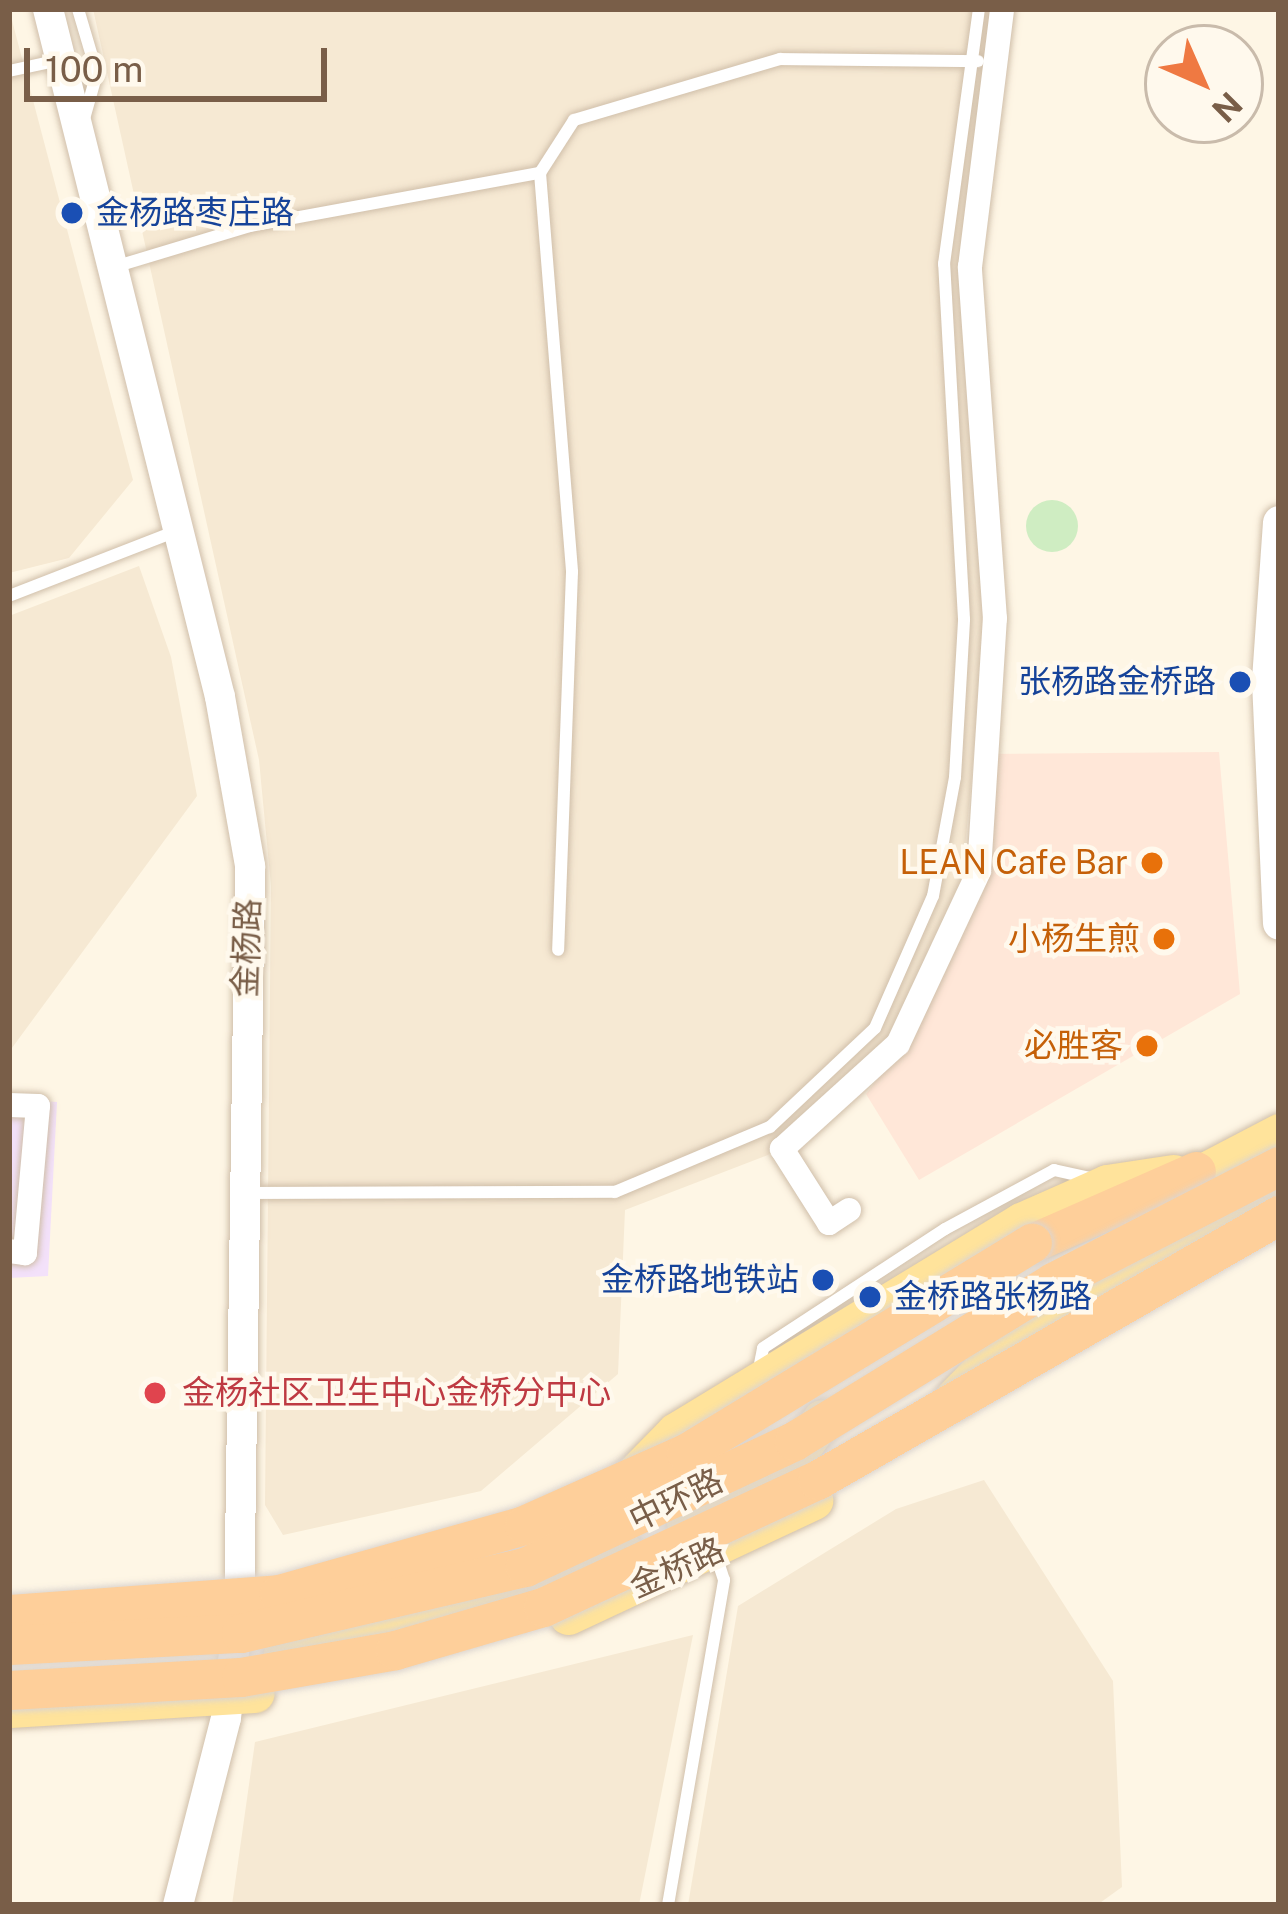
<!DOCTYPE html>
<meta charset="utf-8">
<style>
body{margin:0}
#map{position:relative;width:1288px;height:1914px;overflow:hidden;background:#fef6e5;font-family:"Public Sans","Noto Sans SC",sans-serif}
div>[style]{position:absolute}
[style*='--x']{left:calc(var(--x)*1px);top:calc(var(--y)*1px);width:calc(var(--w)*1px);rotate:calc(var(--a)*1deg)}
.residential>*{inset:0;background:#f6e9d3}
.commercial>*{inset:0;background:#ffe7d8}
.education>*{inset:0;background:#f3e1fa}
.green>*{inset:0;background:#cfedc2}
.round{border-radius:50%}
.roads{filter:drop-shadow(0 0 3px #d0bfaa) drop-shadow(0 0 3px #d0bfaa)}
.service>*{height:12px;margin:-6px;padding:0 6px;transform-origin:6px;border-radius:6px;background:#fff}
.minor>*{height:24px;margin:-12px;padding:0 12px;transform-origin:12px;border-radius:12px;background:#fff}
.tertiary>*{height:30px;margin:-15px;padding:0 15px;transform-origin:15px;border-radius:15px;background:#fff}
.secondary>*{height:33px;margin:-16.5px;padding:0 16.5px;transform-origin:16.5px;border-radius:16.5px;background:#fff}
.primary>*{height:39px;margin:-19.5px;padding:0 19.5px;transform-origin:19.5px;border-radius:19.5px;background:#ffe39b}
.trunk>*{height:39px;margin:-19.5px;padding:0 19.5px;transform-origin:19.5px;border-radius:19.5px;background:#fecf9a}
.bridges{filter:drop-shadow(0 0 3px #dcd5cf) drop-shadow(0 0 3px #dcd5cf)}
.trunk-bridge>*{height:39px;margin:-19.5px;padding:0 19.5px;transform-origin:19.5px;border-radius:19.5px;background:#fecf9a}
.dots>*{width:33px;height:33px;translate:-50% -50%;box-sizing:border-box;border:6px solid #fff9ed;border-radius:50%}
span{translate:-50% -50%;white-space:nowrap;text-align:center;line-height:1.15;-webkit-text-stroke:9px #fff9ed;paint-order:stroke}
.transit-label{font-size:33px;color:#164399}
.left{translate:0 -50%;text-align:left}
.right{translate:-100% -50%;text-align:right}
.food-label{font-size:33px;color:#c56008}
.street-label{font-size:33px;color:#795e48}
.health-label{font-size:33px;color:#be3a42}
.frame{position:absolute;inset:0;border:12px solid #795e48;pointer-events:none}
.north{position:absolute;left:1144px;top:24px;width:120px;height:120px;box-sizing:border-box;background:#fff9ed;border:3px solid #c9bbab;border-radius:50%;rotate:135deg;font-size:33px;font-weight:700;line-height:48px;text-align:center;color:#795e48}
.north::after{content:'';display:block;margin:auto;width:42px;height:54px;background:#ef7942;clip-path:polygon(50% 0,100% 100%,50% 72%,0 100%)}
.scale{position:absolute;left:24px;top:48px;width:303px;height:54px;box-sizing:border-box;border:6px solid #795e48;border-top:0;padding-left:15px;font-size:36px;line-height:42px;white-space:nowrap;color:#795e48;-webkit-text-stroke:9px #fff9ed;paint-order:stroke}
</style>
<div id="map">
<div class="residential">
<div style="clip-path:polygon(9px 9px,133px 480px,69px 558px,9px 573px)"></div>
<div style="clip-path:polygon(93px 9px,994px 9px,959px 278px,987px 608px,962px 881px,896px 1037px,768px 1155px,625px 1210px,618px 1374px,481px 1491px,283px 1535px,265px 1505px,271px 886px,259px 760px)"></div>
<div style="clip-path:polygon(139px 566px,171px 657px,197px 796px,9px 1052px,9px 616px)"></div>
<div style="clip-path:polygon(984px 1480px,1113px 1681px,1122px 1887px,1097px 1905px,688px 1905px,738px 1606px,896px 1509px)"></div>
<div style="clip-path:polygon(693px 1635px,639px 1905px,232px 1905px,255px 1742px)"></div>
</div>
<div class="commercial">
<div style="clip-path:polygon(1219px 752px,1240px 994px,919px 1180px,866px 1094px,903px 1046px,981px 888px,984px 754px)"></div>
</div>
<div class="education">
<div style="clip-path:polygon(9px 1099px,57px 1102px,48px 1276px,9px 1278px)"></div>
</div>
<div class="green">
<div class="round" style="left:1026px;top:500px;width:52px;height:52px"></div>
</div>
<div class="roads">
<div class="service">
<div style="--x:78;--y:9;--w:67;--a:73.5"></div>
<div style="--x:97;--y:73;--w:48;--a:105.8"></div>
<div style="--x:9;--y:71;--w:51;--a:-12.4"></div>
<div style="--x:540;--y:173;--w:400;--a:85.4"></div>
<div style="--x:572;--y:572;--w:378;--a:92.1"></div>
<div style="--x:114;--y:267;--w:142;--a:-16.8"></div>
<div style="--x:250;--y:226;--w:295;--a:-10.4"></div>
<div style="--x:540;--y:173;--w:63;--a:-57.3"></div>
<div style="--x:574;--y:120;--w:215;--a:-16.5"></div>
<div style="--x:780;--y:59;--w:198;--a:0.6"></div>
<div style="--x:9;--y:596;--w:180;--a:-21.2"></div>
<div style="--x:246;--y:1193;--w:369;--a:-0.2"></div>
<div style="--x:615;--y:1192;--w:168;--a:-22.8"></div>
<div style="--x:770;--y:1127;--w:144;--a:-43.3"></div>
<div style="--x:875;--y:1028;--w:144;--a:-66.3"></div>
<div style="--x:933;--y:896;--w:121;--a:-79.5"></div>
<div style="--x:955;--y:777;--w:158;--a:-86.7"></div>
<div style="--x:964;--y:619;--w:356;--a:-93.2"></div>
<div style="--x:944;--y:264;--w:257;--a:-82.2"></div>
<div style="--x:759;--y:1369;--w:21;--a:-79"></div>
<div style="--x:763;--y:1348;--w:217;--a:-33.2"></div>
<div style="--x:945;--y:1229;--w:124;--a:-28.4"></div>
<div style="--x:1054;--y:1170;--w:42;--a:12.4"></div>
<div style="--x:668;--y:1905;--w:330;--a:-80.2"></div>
<div style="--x:724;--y:1580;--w:26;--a:-108"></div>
</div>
<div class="minor">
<div style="--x:9;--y:1105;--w:29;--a:2"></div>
<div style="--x:38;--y:1106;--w:148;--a:95.1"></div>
<div style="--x:25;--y:1253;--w:16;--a:-173"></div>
<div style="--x:849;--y:1210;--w:24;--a:147"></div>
<div style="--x:829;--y:1223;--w:88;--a:-122.4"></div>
<div style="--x:782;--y:1149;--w:156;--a:-42.2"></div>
<div style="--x:898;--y:1044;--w:191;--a:-64.9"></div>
<div style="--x:979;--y:871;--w:253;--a:-86.4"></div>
<div style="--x:995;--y:619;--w:353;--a:-94.1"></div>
<div style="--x:970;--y:267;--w:260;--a:-82.9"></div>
</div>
<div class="tertiary">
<div style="--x:48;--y:9;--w:709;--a:75.96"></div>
<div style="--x:220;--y:697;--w:172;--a:79.9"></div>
<div style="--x:250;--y:866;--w:747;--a:90.84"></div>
<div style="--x:239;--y:1613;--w:106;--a:97.1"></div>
<div style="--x:226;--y:1718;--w:193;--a:104.4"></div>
</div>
<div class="secondary">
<div style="--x:1279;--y:522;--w:159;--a:94"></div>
<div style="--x:1268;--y:681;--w:242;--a:87.4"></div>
</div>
<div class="primary">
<div style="--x:1172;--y:1189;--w:121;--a:-27.6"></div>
<div style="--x:955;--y:1397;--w:98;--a:-45.8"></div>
<div style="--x:1023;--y:1327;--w:292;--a:-28.7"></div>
<div style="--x:626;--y:1483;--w:71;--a:-45.6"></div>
<div style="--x:676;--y:1432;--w:404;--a:-31.3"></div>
<div style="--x:1021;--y:1222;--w:94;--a:-23.8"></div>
<div style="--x:1107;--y:1184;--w:67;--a:-8.6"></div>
<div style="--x:686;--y:1522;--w:115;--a:-28.1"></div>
<div style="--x:787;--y:1468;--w:60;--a:-54.5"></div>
<div style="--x:568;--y:1615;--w:271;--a:-25.1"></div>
<div style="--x:283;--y:1652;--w:256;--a:-14.3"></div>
<div style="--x:531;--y:1589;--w:100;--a:-22.4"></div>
<div style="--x:9;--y:1708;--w:246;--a:-3.5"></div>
</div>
<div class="trunk">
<div style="--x:1032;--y:1243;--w:179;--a:-23.7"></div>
</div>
</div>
<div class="bridges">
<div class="trunk-bridge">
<div style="--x:9;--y:1614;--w:271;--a:-4.2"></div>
<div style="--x:279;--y:1594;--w:255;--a:-15.7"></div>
<div style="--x:524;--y:1525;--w:177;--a:-24"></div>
<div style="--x:686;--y:1453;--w:405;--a:-31.3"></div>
<div style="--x:9;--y:1645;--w:232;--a:-3"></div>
<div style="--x:241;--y:1633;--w:292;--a:-13.1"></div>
<div style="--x:525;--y:1567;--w:297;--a:-25.1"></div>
<div style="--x:794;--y:1441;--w:304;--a:-31.5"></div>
<div style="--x:1053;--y:1282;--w:254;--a:-27.2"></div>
<div style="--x:9;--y:1690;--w:232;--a:-3.2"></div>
<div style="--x:241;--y:1677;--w:156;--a:-9.9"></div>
<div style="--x:395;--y:1650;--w:154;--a:-16.2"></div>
<div style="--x:543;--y:1607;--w:302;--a:-24.9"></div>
<div style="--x:817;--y:1480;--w:533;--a:-29.84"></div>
</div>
</div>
<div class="dots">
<div style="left:72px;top:213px;background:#1a4fb4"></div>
<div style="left:1240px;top:682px;background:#1a4fb4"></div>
<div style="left:1152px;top:863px;background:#e8710a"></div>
<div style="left:1164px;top:939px;background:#e8710a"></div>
<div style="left:1147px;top:1046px;background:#e8710a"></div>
<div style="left:823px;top:1280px;background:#1a4fb4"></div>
<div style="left:870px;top:1297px;background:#1a4fb4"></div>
<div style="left:155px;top:1393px;background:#e0444e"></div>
</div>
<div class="transit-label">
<span class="left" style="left:96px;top:213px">金杨路枣庄路</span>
<span class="right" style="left:1216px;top:682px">张杨路金桥路</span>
<span class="right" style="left:799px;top:1280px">金桥路地铁站</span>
<span class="left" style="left:894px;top:1297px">金桥路张杨路</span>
</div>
<div class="food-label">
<span class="right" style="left:1128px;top:863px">LEAN Cafe Bar</span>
<span class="right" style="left:1140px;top:939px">小杨生煎</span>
<span class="right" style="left:1123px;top:1046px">必胜客</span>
</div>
<div class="street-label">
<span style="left:247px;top:948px;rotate:-88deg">金杨路</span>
<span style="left:676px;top:1500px;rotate:-26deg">中环路</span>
<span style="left:677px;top:1568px;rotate:-24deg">金桥路</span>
</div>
<div class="health-label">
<span class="left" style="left:182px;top:1393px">金杨社区卫生中心金桥分中心</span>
</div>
<div class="frame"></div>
<div class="north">N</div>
<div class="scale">100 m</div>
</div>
